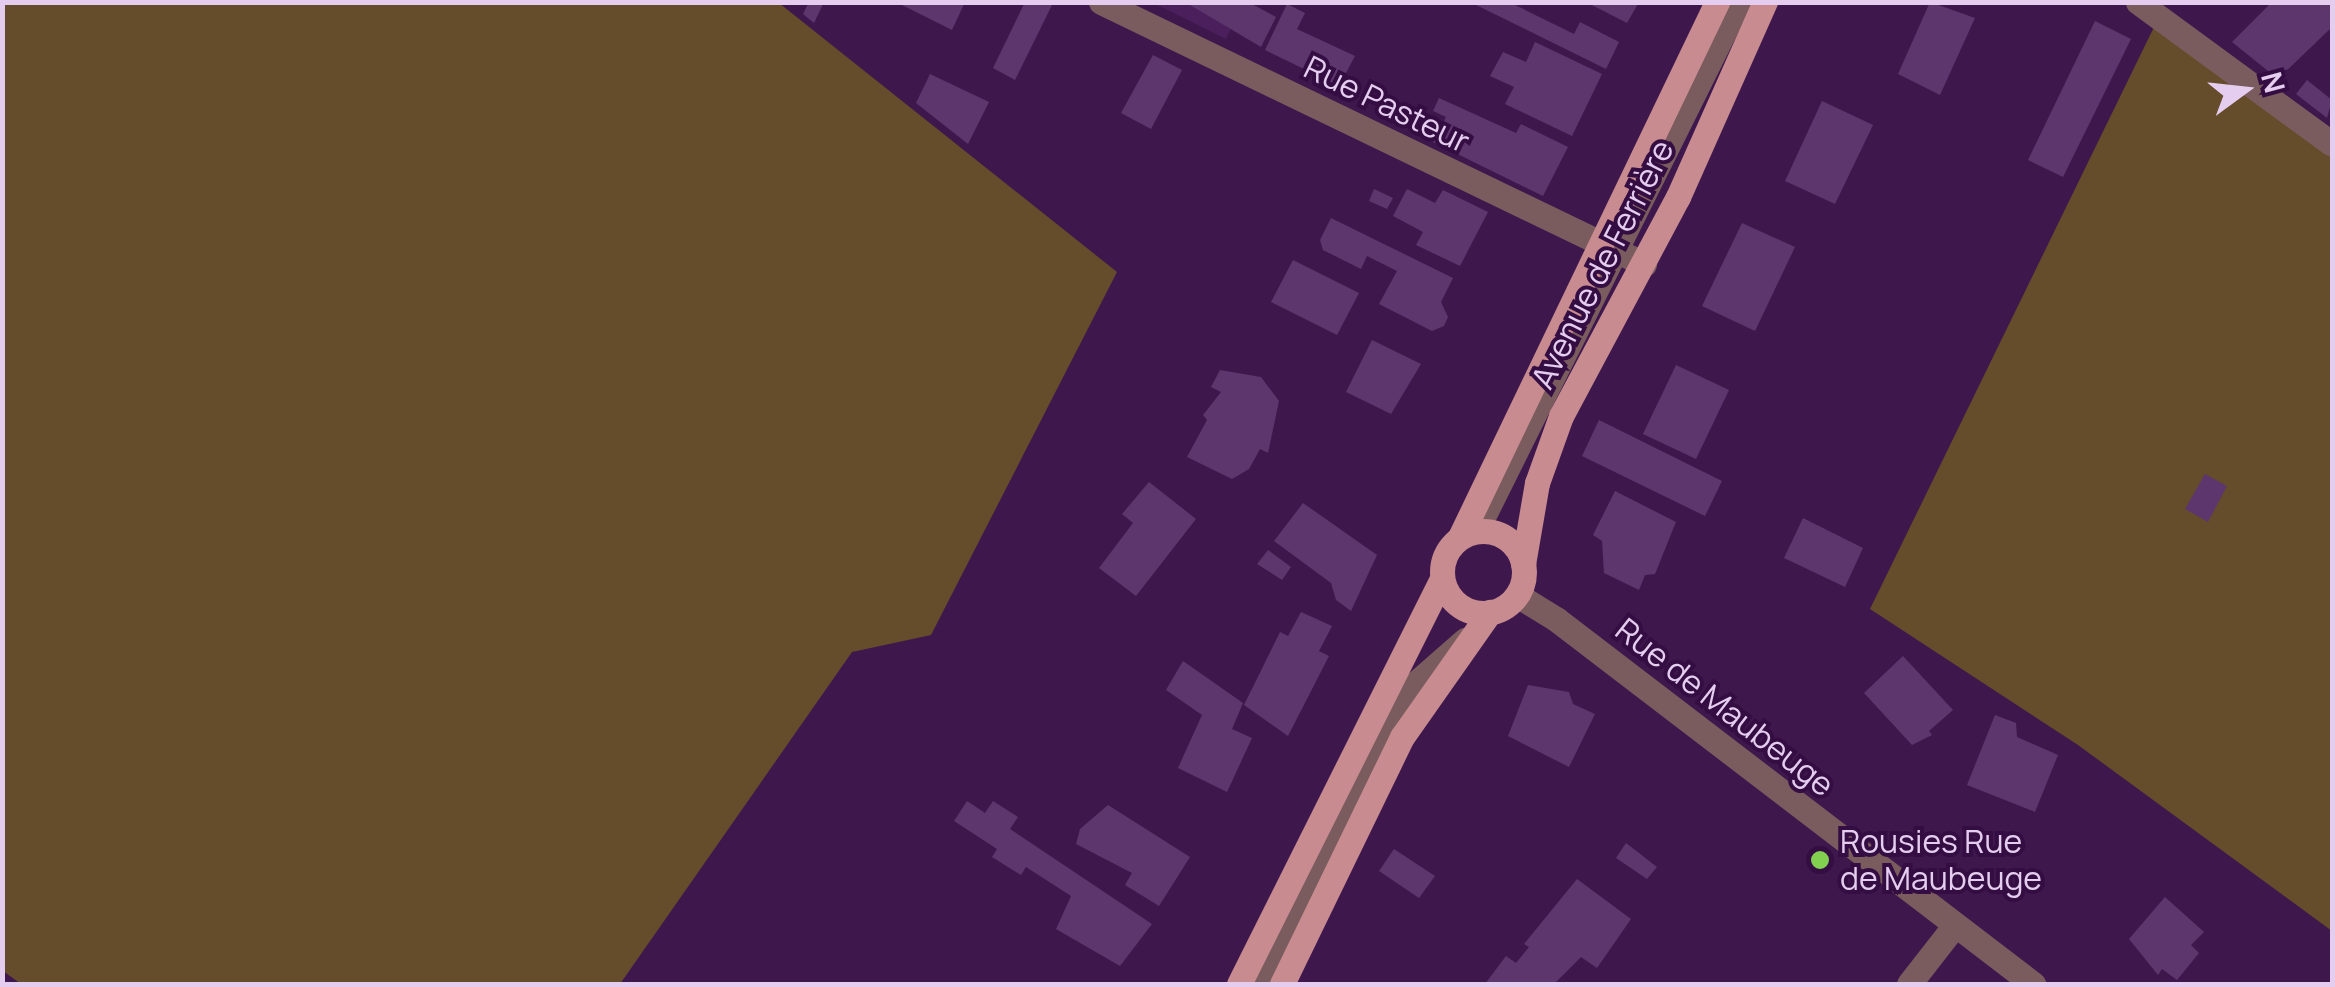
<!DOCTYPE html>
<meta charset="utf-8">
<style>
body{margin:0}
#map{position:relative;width:2335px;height:987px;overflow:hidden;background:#3e184d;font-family:Manrope,sans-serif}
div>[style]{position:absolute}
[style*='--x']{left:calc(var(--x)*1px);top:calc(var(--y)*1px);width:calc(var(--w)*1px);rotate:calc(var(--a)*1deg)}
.built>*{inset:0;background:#4a1f5b}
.green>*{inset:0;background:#654c2a}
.building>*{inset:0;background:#5d366e}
.minor>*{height:25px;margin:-12.5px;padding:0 12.5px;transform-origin:12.5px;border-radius:12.5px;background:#7b5c5e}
.major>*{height:25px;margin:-12.5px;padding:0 12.5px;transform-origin:12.5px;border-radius:12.5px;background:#c88b8f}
.major>.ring{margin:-12.5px;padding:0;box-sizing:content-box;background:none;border:25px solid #c88b8f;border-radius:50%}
.dots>*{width:28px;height:28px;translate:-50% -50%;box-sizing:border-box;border:5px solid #340d42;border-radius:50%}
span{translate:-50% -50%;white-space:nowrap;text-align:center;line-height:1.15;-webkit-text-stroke:8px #340d42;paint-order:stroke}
.street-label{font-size:32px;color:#e4cdee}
.poi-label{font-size:32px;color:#e4cdee}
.left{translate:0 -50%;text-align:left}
.frame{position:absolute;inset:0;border:5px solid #e4cdee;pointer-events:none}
.north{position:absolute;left:2195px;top:40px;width:100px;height:100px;-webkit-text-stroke:8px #340d42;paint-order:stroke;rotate:75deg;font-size:28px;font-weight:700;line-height:40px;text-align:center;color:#e4cdee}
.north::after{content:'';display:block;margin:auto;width:35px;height:45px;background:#e4cdee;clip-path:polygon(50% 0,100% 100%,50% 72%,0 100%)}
</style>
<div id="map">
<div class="built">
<div style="clip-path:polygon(1153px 3px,1243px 3px,1226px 39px)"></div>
</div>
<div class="green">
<div style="clip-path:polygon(3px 2px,779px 3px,1117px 272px,931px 635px,852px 652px,620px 984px,21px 984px,3px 971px)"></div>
<div style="clip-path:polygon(2156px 23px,2332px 150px,2332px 931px,2078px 745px,1870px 609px)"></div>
</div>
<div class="building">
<div style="clip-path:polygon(809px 2px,824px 2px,814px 23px,803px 14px)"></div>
<div style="clip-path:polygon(896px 2px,965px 2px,952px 30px)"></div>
<div style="clip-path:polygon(1025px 2px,1052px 5px,1015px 80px,993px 68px)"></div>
<div style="clip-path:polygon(1185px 2px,1248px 2px,1276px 17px,1261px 47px)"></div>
<div style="clip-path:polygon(1470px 2px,1509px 2px,1574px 34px,1580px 22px,1619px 42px,1606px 69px)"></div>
<div style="clip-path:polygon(1586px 2px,1639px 2px,1627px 23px)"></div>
<div style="clip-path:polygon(1930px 2px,1975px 18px,1940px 95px,1898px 74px)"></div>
<div style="clip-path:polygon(2272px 2px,2332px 2px,2332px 27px,2278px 79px,2232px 42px)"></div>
<div style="clip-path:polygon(1287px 4px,1305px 13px,1297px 29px,1355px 56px,1339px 86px,1265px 50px)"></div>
<div style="clip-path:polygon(2095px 21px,2131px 39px,2063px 177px,2028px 160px)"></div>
<div style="clip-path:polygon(1535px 42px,1602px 74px,1572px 136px,1505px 104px,1514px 87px,1490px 76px,1503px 52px,1526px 62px)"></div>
<div style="clip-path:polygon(1153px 55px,1182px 70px,1151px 129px,1121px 113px)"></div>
<div style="clip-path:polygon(930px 74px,989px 102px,968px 144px,916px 103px)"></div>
<div style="clip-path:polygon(2307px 80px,2332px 100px,2327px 118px,2296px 94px)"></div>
<div style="clip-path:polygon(1439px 98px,1516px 133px,1521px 124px,1568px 147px,1543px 196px,1433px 142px,1446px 117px,1433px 111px)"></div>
<div style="clip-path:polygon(1822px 101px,1873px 125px,1835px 204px,1785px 181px)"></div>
<div style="clip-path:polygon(1374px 189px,1393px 198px,1387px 209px,1369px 201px)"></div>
<div style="clip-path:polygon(1407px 189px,1435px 203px,1443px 190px,1488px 212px,1460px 266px,1416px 245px,1423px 232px,1393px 216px)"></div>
<div style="clip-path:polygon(1331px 218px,1453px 278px,1441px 302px,1448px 317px,1444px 326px,1432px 331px,1379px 304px,1397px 271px,1367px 256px,1361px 269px,1323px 250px,1320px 240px)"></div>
<div style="clip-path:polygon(1742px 223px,1795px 247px,1755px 331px,1702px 306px)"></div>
<div style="clip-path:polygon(1293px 260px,1359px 293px,1337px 335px,1271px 302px)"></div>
<div style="clip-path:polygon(1372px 340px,1421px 364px,1391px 414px,1346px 392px)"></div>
<div style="clip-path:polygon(1676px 365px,1729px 390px,1696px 459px,1643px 434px)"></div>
<div style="clip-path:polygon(1220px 370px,1261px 377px,1279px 401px,1268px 453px,1260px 449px,1249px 469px,1232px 479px,1187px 457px,1207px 420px,1203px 415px,1221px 392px,1211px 387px)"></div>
<div style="clip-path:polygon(1599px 420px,1722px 481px,1705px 516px,1582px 456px)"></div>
<div style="clip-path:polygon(2205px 474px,2227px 486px,2208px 522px,2185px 509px)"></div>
<div style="clip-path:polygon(1149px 482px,1196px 519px,1136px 596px,1099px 568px,1133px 523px,1122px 514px)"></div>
<div style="clip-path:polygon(1615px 491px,1676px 522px,1655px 574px,1645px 575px,1639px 590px,1604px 573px,1602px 541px,1593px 535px)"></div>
<div style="clip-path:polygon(1303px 503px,1377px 555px,1351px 611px,1336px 600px,1331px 583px,1274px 541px)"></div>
<div style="clip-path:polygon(1803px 518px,1863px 548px,1845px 587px,1784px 558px)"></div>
<div style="clip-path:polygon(1268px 550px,1291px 567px,1282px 580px,1257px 564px)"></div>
<div style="clip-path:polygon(1301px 612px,1332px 626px,1319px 651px,1329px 656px,1288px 736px,1244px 705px,1280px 632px,1288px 636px)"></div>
<div style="clip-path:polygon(1903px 656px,1953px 710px,1929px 731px,1932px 735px,1912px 745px,1864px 693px)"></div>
<div style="clip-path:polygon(1183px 661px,1243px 703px,1232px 729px,1252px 738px,1227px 792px,1178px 768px,1202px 715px,1166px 690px)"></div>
<div style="clip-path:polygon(1528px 685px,1569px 692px,1573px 704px,1595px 714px,1569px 767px,1508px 736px)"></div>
<div style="clip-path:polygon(1995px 715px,2016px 723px,2017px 737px,2058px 755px,2035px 812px,1967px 785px)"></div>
<div style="clip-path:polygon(967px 801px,985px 813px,993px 801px,1018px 817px,1010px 829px,1152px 924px,1120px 966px,1056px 929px,1071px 896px,1026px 867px,1021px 875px,992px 857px,997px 849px,954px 821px)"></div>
<div style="clip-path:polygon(1108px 805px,1190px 857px,1159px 906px,1125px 885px,1132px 873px,1076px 844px,1080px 829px)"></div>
<div style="clip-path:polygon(1626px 843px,1657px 867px,1647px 879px,1616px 858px)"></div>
<div style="clip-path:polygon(1394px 849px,1435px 876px,1419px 898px,1379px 871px)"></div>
<div style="clip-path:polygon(1577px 879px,1631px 919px,1597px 968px,1581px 957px,1554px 984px,1485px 984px,1506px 956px,1516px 963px,1529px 947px,1524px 944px)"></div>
<div style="clip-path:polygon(2165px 897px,2204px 932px,2191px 945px,2199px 953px,2177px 980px,2162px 969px,2158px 975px,2129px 939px)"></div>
</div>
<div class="minor">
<div style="--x:1101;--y:2;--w:603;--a:25.76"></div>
<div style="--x:2138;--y:2;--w:240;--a:36.2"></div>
<div style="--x:1476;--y:531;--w:591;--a:-63.57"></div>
<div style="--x:1517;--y:595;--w:46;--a:31.6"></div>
<div style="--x:1556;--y:619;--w:601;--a:37.42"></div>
<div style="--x:1259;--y:984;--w:330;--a:-63.1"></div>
<div style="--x:1408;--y:690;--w:76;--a:-41.3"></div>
<div style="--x:1909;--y:984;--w:75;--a:-52.1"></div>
</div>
<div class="major">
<div class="ring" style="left:1442px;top:531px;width:57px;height:57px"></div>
<div style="--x:1460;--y:537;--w:594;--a:-64.34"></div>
<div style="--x:1523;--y:564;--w:82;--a:-80.2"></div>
<div style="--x:1537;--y:483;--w:71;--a:-70.3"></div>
<div style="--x:1561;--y:416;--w:248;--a:-61.9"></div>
<div style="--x:1678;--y:197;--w:214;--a:-66"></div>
<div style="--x:1239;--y:984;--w:453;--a:-63.4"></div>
<div style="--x:1282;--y:984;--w:275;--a:-64.1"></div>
<div style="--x:1402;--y:737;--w:153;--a:-54.9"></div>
</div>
<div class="dots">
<div style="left:1820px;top:860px;background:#82d050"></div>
</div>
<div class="street-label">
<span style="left:1387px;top:104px;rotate:26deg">Rue Pasteur</span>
<span style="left:1602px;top:264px;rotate:-63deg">Avenue de Ferrière</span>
<span style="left:1725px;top:707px;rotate:38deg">Rue de Maubeuge</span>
</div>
<div class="poi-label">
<span class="left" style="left:1840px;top:860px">Rousies Rue<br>de Maubeuge</span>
</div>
<div class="frame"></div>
<div class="north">N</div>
</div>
